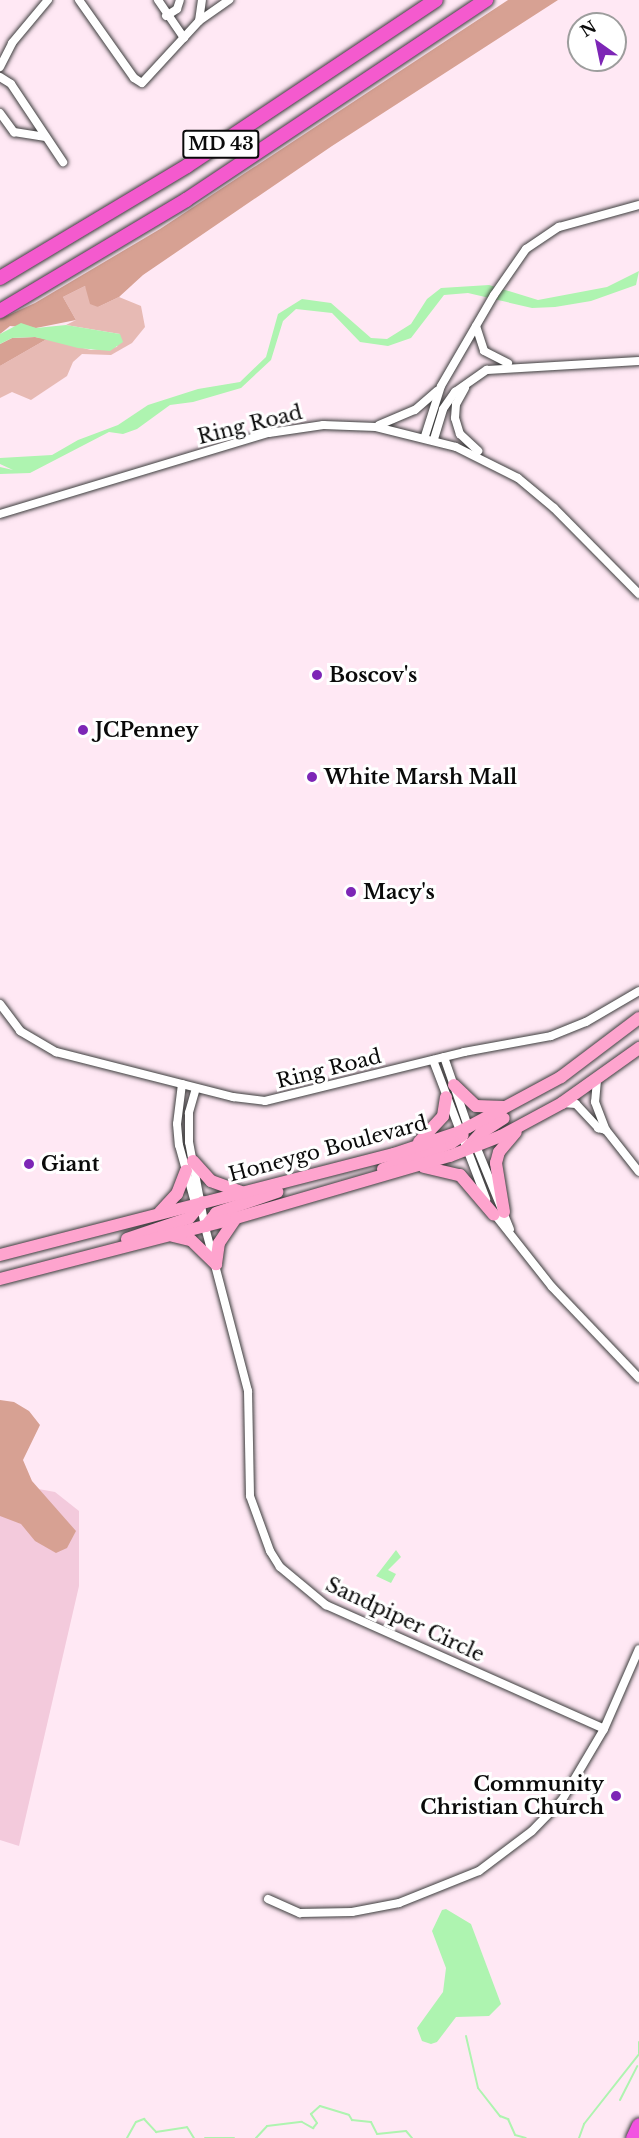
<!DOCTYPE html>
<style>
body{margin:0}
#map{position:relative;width:639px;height:2138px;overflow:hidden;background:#ffe8f4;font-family:"Libre Baskerville",serif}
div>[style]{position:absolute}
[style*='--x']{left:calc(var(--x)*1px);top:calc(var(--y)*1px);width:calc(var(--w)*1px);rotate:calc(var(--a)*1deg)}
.farmland>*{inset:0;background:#f3cadc}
.green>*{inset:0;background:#e7bab4}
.forest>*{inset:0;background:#d7a193}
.water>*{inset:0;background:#aef4b0}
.stream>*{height:2px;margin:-1px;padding:0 1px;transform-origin:1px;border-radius:1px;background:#aef4b0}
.roads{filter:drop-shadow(0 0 2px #3d3d3d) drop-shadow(0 0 2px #3d3d3d)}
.minor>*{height:8px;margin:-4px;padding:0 4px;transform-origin:4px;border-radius:4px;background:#fff}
.secondary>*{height:12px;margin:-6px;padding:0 6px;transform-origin:6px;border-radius:6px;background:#fea4ce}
.trunk>*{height:14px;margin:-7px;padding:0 7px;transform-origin:7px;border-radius:7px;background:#f45ace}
.motorway>*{height:15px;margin:-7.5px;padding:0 7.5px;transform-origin:7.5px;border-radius:7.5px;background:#f253e1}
.dots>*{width:16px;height:16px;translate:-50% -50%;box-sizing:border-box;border:3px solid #fff;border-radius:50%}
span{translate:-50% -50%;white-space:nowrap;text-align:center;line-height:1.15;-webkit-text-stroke:6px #fff;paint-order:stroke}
.shield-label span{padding:2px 4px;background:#fff;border:2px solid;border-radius:4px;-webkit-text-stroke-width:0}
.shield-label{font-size:18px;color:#0a0a0a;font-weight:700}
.street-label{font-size:20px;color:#0a0a0a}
.poi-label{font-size:20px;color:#0a0a0a;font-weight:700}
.left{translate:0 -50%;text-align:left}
.right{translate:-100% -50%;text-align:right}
.north{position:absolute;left:567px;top:12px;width:60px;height:60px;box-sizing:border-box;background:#fff;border:2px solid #9d9d9d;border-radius:50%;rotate:327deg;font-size:16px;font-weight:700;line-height:24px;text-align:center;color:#0a0a0a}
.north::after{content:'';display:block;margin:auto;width:21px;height:27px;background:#7d26b6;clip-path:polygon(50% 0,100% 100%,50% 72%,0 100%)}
</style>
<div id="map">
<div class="farmland">
<div style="clip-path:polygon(0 1482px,55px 1492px,79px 1511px,79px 1586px,19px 1846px,0 1840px)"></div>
</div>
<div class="green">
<div style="clip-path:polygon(85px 286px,98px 307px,119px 297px,141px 306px,145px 327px,132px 343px,111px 355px,82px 354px,73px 362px,67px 376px,31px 400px,12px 392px,0 398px,0 366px,47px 339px,91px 350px,117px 347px,120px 334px,66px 325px,76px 320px,63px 297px)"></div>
</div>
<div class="forest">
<div style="clip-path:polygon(508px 0,558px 0,332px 146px,143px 275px,119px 297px,98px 307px,90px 304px,85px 286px,63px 297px,76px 320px,36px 328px,10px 326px,0 334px,0 319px,35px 303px,160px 229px)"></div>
<div style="clip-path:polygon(12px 338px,35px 337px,47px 339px,0 366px,0 344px)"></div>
<div style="clip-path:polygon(0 1400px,14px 1402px,29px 1411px,40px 1425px,23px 1460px,32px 1481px,76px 1531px,67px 1548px,56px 1553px,35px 1541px,21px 1524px,0 1516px)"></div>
</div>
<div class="water">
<div style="clip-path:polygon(639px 271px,636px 285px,591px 301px,555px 307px,532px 308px,468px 293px,444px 295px,411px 338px,388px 346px,360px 342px,332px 313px,296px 309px,283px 321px,271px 360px,241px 388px,193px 402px,170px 405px,137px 429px,123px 434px,109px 432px,30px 473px,0 474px,0 467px,13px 470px,0 464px,0 458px,52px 455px,78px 440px,118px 425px,148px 405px,198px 389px,240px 382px,266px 357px,278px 314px,302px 299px,331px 303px,371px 338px,387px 339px,411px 324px,427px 299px,441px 288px,489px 285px,538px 300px,607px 287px)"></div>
<div style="clip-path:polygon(21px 323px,36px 328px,66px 325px,120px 334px,123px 342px,110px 351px,78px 348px,35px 337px,12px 338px,0 344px,0 334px)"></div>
<div style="clip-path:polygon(396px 1550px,401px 1557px,388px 1570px,396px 1574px,391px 1583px,376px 1576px)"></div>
<div style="clip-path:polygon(446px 1909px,471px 1924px,501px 2004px,489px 2016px,456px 2017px,437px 2042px,431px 2044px,422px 2041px,417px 2028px,443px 1992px,446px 1968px,432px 1931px,442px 1910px)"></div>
</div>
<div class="stream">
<div style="--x:466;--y:2036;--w:53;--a:77"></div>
<div style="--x:478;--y:2088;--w:36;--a:52"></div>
<div style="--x:500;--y:2116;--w:9;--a:21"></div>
<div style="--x:508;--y:2119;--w:17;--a:66"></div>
<div style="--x:515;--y:2135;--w:11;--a:15"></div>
<div style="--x:639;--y:2042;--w:11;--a:90"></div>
<div style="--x:620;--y:2100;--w:38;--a:-63"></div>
<div style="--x:127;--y:2138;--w:18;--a:-61"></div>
<div style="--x:136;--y:2122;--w:9;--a:-21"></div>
<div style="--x:144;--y:2119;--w:18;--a:47"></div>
<div style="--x:156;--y:2132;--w:31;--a:-9"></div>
<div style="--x:187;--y:2127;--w:13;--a:58"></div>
<div style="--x:205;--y:2138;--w:29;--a:0"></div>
<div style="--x:256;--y:2138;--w:16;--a:-47"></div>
<div style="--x:267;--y:2126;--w:35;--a:-7"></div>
<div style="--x:302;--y:2122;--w:13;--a:29"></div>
<div style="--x:313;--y:2128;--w:6;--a:-51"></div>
<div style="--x:317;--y:2123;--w:11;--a:-124"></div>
<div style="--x:311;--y:2114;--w:12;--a:-42"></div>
<div style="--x:320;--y:2106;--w:30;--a:17"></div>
<div style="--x:349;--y:2115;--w:6;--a:59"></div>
<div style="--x:352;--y:2120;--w:19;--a:6"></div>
<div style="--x:371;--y:2122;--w:13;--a:63"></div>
<div style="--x:377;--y:2134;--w:29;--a:-6"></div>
<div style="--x:406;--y:2131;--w:9;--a:49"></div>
<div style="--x:579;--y:2138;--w:15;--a:-70"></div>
<div style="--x:584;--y:2124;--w:89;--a:-51.8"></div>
</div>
<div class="roads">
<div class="minor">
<div style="--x:79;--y:0;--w:95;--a:54.8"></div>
<div style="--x:134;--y:78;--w:9;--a:32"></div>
<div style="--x:142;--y:83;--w:84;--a:-47.4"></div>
<div style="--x:199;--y:21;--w:37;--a:-35"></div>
<div style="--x:158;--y:0;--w:46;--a:55.6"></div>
<div style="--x:166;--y:16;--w:13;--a:-32"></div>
<div style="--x:177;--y:9;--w:9;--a:-72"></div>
<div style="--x:199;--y:21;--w:21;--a:-82"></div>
<div style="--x:0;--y:67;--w:27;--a:-63"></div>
<div style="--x:12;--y:43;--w:56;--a:-50.1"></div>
<div style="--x:0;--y:77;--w:13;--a:32"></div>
<div style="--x:11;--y:84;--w:94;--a:56.3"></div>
<div style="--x:0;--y:113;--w:24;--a:54"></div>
<div style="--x:14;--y:132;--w:32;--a:9"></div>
<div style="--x:476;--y:326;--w:26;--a:72"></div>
<div style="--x:484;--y:351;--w:27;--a:27"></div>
<div style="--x:465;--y:388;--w:18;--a:119"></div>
<div style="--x:456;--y:404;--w:14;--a:94"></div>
<div style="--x:455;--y:418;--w:17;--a:73"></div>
<div style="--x:460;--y:434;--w:25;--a:43"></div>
<div style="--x:379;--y:425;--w:39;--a:-23"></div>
<div style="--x:415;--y:410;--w:29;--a:-41"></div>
<div style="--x:425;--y:436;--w:52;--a:-72.3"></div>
<div style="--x:441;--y:386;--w:105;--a:-59.8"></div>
<div style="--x:494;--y:295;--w:56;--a:-55.2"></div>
<div style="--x:526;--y:249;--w:40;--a:-34"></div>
<div style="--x:559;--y:227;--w:83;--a:-15.4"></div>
<div style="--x:434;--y:439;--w:31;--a:-73"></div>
<div style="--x:443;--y:409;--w:21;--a:-55"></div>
<div style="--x:455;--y:392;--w:39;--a:-35"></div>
<div style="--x:487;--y:370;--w:152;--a:-3.4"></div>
<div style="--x:0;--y:514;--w:281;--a:-16.8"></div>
<div style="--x:269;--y:433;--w:55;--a:-8.4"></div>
<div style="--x:323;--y:425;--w:53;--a:2.2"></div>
<div style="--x:376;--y:427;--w:82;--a:14"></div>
<div style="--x:456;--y:447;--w:69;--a:26.6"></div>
<div style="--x:518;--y:478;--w:47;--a:39.8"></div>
<div style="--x:554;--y:508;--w:121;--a:45.3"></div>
<div style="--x:0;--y:1004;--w:34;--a:53"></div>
<div style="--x:20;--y:1031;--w:42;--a:30.3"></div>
<div style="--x:56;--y:1052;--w:183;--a:14.3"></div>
<div style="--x:233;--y:1097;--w:32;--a:7"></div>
<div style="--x:265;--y:1101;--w:205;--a:-13.8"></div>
<div style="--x:464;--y:1052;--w:88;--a:-10.4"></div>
<div style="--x:551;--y:1036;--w:38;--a:-22"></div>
<div style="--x:586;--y:1022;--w:61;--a:-30.3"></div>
<div style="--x:444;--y:1057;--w:76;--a:70.9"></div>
<div style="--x:433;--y:1060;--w:149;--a:69.1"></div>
<div style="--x:597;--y:1080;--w:22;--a:95"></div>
<div style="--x:595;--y:1102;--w:30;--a:69"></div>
<div style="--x:606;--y:1130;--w:53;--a:51.8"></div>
<div style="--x:182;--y:1084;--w:40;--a:97.1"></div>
<div style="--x:177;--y:1124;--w:21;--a:85"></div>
<div style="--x:179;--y:1145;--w:67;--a:74.5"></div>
<div style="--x:196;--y:1088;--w:26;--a:106"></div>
<div style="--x:189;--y:1113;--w:29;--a:90"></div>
<div style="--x:189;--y:1142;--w:86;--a:79.3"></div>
<div style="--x:205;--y:1227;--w:170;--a:75.3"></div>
<div style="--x:248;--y:1391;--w:105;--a:88.9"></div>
<div style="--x:250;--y:1496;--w:59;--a:70"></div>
<div style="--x:270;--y:1551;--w:19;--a:58"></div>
<div style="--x:280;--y:1567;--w:60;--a:39.6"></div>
<div style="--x:326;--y:1605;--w:304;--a:24"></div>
<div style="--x:562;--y:1103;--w:14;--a:4"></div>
<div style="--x:576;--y:1104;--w:33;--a:47"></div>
<div style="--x:598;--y:1128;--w:8;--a:14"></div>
<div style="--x:474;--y:1141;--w:95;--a:67.8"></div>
<div style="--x:492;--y:1211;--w:97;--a:51.7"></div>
<div style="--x:552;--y:1287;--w:126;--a:46.3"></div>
<div style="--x:268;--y:1899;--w:35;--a:24"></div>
<div style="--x:300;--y:1913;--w:52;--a:-1.1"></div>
<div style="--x:352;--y:1912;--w:48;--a:-10.8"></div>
<div style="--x:399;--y:1903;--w:86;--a:-21.8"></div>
<div style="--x:479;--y:1871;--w:66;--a:-37"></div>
<div style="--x:532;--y:1831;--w:43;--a:-45.9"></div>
<div style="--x:562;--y:1800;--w:82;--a:-59.4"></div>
<div style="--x:604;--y:1729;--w:87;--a:-66.4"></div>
</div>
<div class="secondary">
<div style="--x:454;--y:1085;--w:30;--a:44"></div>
<div style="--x:476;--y:1106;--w:28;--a:2"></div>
<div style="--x:419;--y:1142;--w:35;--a:-47"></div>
<div style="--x:443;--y:1116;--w:19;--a:-81"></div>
<div style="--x:467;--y:1148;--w:21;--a:-47"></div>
<div style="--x:481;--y:1133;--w:27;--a:-33"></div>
<div style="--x:193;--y:1161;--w:27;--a:48"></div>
<div style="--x:211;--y:1181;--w:32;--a:20"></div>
<div style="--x:424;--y:1167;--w:37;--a:13"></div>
<div style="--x:460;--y:1175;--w:52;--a:49.6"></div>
<div style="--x:383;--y:1169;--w:73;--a:-20.9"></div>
<div style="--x:451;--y:1143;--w:14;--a:-34"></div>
<div style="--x:160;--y:1212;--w:25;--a:-47"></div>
<div style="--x:177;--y:1194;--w:25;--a:-69"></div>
<div style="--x:504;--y:1212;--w:50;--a:-99.3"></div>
<div style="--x:496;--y:1163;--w:11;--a:-75"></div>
<div style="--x:499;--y:1152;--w:26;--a:-50"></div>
<div style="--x:206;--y:1226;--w:16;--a:-52"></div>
<div style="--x:216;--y:1213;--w:65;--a:-19"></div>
<div style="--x:173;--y:1236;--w:18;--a:13"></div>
<div style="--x:191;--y:1240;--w:35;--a:44"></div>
<div style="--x:127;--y:1239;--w:65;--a:-18.7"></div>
<div style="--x:189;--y:1218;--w:21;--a:-49"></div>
<div style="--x:0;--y:1255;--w:407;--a:-14.4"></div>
<div style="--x:394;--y:1154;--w:69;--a:-18.7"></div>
<div style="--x:459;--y:1132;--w:116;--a:-28.3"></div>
<div style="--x:561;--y:1077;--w:98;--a:-37.1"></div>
<div style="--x:216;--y:1264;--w:21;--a:-82"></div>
<div style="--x:219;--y:1243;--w:30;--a:-56"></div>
<div style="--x:0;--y:1279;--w:244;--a:-14.5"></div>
<div style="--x:236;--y:1218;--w:223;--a:-16.2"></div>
<div style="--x:450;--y:1156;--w:55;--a:-21.4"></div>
<div style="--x:501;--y:1136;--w:69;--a:-28.4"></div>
<div style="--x:562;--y:1103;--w:95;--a:-35.5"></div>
</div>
<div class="trunk">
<div style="--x:0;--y:278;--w:218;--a:-30.9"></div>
<div style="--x:187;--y:166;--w:299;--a:-33.7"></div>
<div style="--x:0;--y:311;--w:217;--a:-30.8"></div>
<div style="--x:186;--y:200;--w:361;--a:-33.7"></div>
</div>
<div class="motorway">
<div style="--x:633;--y:2138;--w:14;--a:-65"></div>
</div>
</div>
<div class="dots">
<div style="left:317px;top:675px;background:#7d26b6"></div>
<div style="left:83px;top:730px;background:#7d26b6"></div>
<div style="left:312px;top:777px;background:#7d26b6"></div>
<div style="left:351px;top:892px;background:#7d26b6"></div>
<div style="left:29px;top:1164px;background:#7d26b6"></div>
<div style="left:616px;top:1796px;background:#7d26b6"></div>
</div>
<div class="shield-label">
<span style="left:221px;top:144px">MD 43</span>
</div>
<div class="street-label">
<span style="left:250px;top:425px;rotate:-14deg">Ring Road</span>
<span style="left:329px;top:1069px;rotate:-14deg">Ring Road</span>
<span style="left:328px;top:1149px;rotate:-15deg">Honeygo Boulevard</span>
<span style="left:405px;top:1620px;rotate:25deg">Sandpiper Circle</span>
</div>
<div class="poi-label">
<span class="left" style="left:329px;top:675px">Boscov's</span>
<span class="left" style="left:95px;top:730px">JCPenney</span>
<span class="left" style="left:324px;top:777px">White Marsh Mall</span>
<span class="left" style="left:363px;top:892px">Macy's</span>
<span class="left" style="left:41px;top:1164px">Giant</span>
<span class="right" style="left:604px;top:1796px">Community<br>Christian Church</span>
</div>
<div class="north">N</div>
</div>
